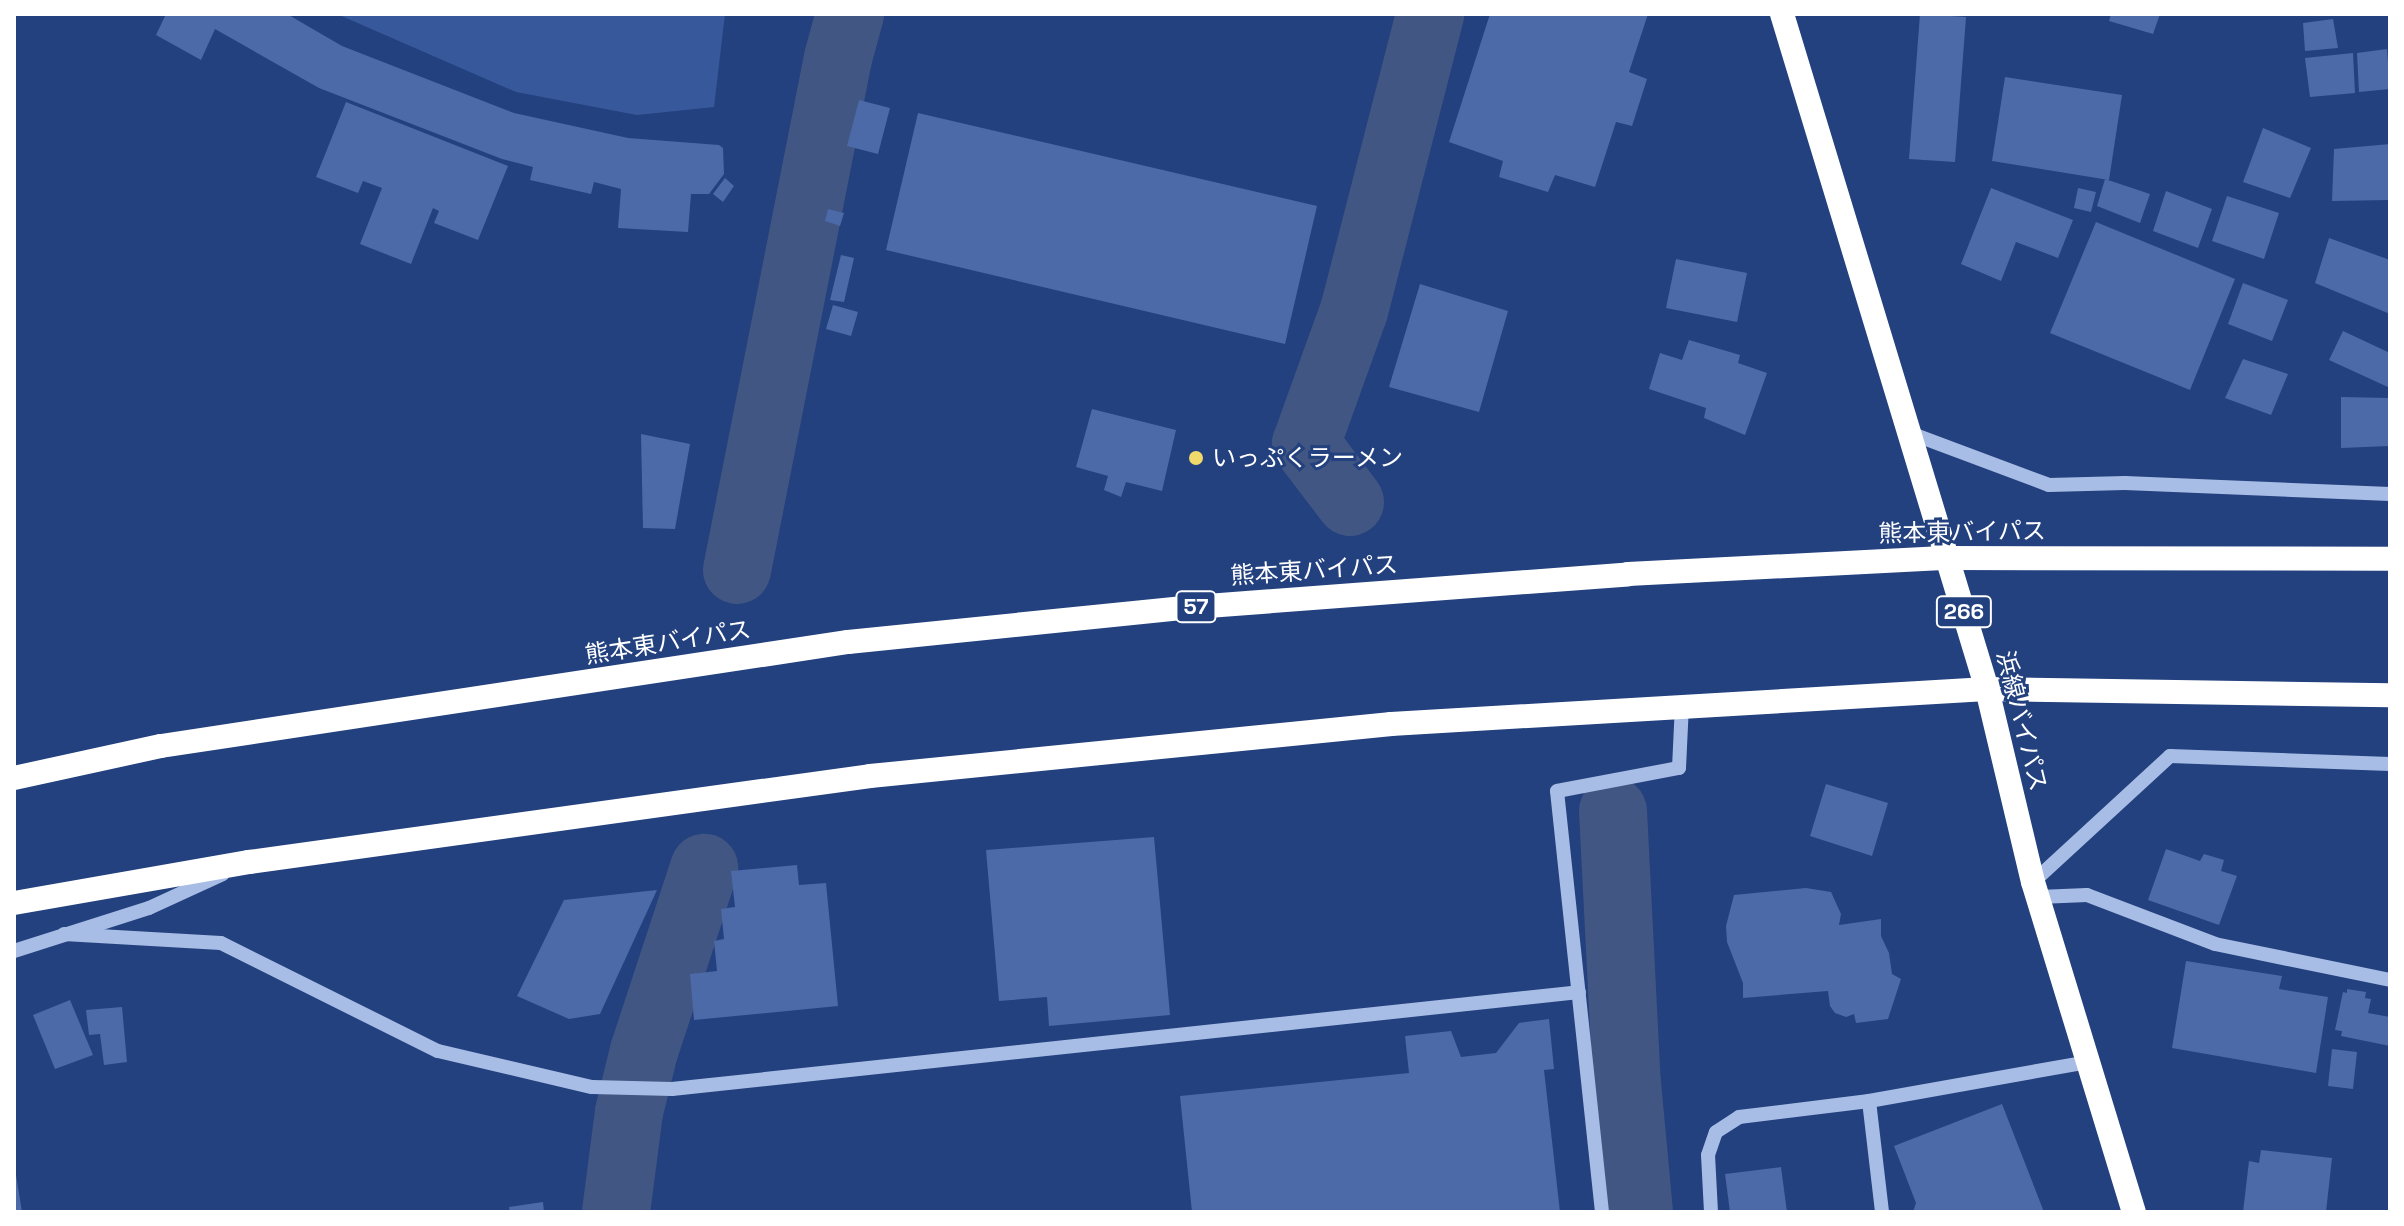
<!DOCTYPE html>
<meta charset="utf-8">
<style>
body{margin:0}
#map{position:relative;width:2404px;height:1226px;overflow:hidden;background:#23417e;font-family:"Space Grotesk","Noto Sans JP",sans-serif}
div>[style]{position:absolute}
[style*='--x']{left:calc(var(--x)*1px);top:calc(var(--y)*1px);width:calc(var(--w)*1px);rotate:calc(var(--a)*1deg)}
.green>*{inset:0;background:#37599c}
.river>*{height:68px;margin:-34px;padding:0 34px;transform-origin:34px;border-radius:34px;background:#415683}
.building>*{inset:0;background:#4b6aa7}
.minor>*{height:14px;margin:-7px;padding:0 7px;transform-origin:7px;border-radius:7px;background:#a8bde6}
.highway>*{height:24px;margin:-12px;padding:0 12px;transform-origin:12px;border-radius:12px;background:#fff}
.dots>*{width:22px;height:22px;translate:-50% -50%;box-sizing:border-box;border:4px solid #23417e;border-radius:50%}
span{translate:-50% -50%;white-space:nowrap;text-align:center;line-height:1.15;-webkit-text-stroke:6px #23417e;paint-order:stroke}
.shield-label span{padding:2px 6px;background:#23417e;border:2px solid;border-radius:6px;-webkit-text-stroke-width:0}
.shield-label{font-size:22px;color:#fff;font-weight:700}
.poi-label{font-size:24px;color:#fff}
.left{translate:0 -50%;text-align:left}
.street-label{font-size:24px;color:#fff}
.frame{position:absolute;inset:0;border:16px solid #fff;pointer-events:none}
</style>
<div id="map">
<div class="green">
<div style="clip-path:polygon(337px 14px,725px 14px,714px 107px,637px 115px,516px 92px)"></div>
</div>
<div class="river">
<div style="--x:1350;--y:502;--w:73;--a:-127.2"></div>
<div style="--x:1306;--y:444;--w:141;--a:-70.2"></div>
<div style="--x:1354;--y:311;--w:307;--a:-75.6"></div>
<div style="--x:737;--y:570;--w:522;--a:-78.84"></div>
<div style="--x:838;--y:58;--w:46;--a:-74.7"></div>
<div style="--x:1613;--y:811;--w:272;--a:87.1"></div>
<div style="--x:1627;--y:1083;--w:130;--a:84.7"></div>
<div style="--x:616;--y:1212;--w:101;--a:-82.6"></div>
<div style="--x:629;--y:1112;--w:63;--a:-76.2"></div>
<div style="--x:644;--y:1051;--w:193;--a:-71.8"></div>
</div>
<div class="building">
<div style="clip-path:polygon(166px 14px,287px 14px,342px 46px,514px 113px,628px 138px,719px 145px,723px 148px,724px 174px,709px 194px,691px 194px,688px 232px,618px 228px,621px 189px,594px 182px,591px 194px,530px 180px,533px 167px,502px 159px,319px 88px,215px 29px,201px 60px,156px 35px)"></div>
<div style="clip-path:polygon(1490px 14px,1648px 14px,1629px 72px,1647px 79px,1632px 126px,1616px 122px,1595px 187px,1555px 175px,1548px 192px,1499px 177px,1503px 161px,1449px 142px)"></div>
<div style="clip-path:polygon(1920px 14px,1966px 17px,1955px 162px,1909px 159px)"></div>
<div style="clip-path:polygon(2111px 14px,2160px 14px,2153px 34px,2109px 21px)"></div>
<div style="clip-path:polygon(2333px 19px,2338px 48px,2305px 51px,2303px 23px)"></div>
<div style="clip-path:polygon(2387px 49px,2390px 89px,2359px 92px,2357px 53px)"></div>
<div style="clip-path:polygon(2353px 53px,2355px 93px,2310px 97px,2305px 58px)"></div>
<div style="clip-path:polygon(2005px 77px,2122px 95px,2109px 180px,1992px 161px)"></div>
<div style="clip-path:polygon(859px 100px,890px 108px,878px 154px,847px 146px)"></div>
<div style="clip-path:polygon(346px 102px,508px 166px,478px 240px,434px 223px,439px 211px,433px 208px,411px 264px,360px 244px,382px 188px,363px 181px,358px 193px,316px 177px)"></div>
<div style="clip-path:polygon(918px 113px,1317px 206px,1285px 344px,886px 250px)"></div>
<div style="clip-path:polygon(2263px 128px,2311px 148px,2290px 198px,2243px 182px)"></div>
<div style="clip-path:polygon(2390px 144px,2390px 200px,2332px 201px,2334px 149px)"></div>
<div style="clip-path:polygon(725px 178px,734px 186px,723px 202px,713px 194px)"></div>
<div style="clip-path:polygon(2105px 179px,2150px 194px,2140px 223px,2097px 206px)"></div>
<div style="clip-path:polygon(1991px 188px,2073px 220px,2058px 258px,2016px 242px,2001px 281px,1961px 264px)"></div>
<div style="clip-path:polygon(2078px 188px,2096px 192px,2091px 212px,2074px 208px)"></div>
<div style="clip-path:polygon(2166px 191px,2212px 209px,2198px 248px,2153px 231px)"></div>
<div style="clip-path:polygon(2227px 196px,2279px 213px,2264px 259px,2212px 241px)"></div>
<div style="clip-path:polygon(828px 209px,844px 213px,840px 226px,825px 221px)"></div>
<div style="clip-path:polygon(2096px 222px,2235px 279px,2190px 390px,2050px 333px)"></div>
<div style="clip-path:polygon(2329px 238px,2390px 260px,2390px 314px,2315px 283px)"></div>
<div style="clip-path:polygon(841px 255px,854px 258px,844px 302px,830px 300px)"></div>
<div style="clip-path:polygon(1676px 259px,1747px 273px,1737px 322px,1666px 308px)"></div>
<div style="clip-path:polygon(2243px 283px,2288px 300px,2272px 341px,2228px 324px)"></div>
<div style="clip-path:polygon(1420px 284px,1508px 311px,1479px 412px,1389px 387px)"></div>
<div style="clip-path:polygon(833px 305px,858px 312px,851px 336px,826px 329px)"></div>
<div style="clip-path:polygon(2343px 331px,2390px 353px,2390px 388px,2329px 360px)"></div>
<div style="clip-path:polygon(1689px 340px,1740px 355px,1738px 363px,1767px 373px,1745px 435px,1704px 418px,1706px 408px,1649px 389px,1660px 353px,1682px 360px)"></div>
<div style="clip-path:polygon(2243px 359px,2288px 374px,2271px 415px,2225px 398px)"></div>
<div style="clip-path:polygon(2341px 397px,2390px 398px,2390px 446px,2341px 448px)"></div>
<div style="clip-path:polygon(1092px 409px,1176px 430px,1162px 491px,1126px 482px,1121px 497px,1104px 490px,1108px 476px,1076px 467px)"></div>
<div style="clip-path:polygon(641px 434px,690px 444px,675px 529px,643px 528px)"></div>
<div style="clip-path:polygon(1826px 784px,1888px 803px,1872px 856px,1810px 836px)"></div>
<div style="clip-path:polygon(1154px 837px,1170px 1015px,1049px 1026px,1047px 997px,999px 1001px,986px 850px)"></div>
<div style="clip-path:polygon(2166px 849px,2200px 861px,2204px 854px,2224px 860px,2221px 871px,2237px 876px,2219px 925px,2148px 900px)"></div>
<div style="clip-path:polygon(797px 865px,799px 885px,826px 883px,838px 1006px,694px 1020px,690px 974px,717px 971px,714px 941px,724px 939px,721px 909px,735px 907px,731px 871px)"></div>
<div style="clip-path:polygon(1806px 888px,1831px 892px,1841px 914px,1839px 925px,1881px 919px,1881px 936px,1889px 953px,1892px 974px,1901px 979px,1888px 1019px,1856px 1023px,1854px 1014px,1846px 1017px,1835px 1013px,1830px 1006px,1828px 991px,1743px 998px,1743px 983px,1727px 942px,1726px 926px,1734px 895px)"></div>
<div style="clip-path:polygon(657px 890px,600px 1014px,569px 1019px,517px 996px,564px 900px)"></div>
<div style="clip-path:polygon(2186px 961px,2282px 976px,2279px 989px,2328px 997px,2316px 1073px,2172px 1048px)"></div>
<div style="clip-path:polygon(2347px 989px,2366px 992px,2365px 998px,2371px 999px,2368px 1013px,2390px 1017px,2390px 1046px,2341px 1036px,2342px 1031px,2335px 1030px,2343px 992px,2347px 993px)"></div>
<div style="clip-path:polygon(70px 1000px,93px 1055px,55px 1069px,33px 1015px)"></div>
<div style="clip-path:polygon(122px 1007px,127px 1062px,104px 1065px,100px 1034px,89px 1035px,86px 1010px)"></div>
<div style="clip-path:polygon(1549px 1019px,1554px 1069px,1544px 1070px,1560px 1212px,1192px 1212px,1180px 1096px,1409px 1073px,1405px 1036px,1451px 1031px,1461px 1057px,1496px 1053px,1519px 1023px)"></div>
<div style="clip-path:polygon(2332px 1049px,2357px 1052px,2353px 1089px,2328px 1086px)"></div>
<div style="clip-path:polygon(2002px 1104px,2044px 1212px,1913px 1212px,1916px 1203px,1894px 1146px)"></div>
<div style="clip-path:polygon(2261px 1150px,2332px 1158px,2326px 1212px,2243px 1212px,2249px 1161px,2259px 1163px)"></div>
<div style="clip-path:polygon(1781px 1167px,1787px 1212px,1730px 1212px,1725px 1174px)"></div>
<div style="clip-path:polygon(14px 1175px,16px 1175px,22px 1212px,14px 1212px)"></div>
<div style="clip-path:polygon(543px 1202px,544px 1212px,510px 1212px,509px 1207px)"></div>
</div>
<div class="minor">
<div style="--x:1910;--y:433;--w:148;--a:20.5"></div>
<div style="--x:2049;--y:485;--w:76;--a:-1.5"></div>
<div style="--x:2125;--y:483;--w:265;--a:2.4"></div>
<div style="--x:2033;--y:882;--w:186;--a:-42.6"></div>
<div style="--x:2170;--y:756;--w:220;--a:2.1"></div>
<div style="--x:2039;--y:897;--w:48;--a:-2.4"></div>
<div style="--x:2087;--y:895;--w:137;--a:20.9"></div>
<div style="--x:2215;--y:944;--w:179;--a:11.6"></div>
<div style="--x:64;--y:934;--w:157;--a:3.3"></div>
<div style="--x:221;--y:943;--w:242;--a:26.5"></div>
<div style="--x:438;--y:1051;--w:158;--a:13.2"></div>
<div style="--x:592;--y:1087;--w:80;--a:1.4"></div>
<div style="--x:672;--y:1089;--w:912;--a:-6.1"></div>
<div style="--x:14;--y:951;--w:142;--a:-17.7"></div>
<div style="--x:149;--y:908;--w:81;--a:-24.7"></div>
<div style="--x:1869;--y:1101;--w:112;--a:83.3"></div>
<div style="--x:1602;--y:1212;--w:423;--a:-96.1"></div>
<div style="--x:1557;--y:791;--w:124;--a:-10.7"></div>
<div style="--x:1679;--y:768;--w:63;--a:-87.3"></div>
<div style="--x:1711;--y:1212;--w:57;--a:-93"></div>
<div style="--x:1708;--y:1155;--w:24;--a:-71"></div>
<div style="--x:1716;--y:1132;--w:27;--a:-33"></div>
<div style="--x:1739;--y:1117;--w:131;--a:-7"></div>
<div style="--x:1869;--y:1101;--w:222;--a:-10.1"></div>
</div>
<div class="highway">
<div style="--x:1782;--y:14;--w:705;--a:73.11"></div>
<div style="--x:1987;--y:689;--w:198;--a:76.6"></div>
<div style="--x:2033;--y:882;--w:345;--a:73"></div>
<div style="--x:14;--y:778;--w:150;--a:-12.3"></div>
<div style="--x:161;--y:746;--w:695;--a:-8.61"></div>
<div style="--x:848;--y:642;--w:335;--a:-5.8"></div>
<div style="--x:1181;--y:608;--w:448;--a:-4.3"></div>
<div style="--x:1628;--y:574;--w:320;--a:-2.9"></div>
<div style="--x:1948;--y:558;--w:442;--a:0.1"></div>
<div style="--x:14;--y:903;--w:239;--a:-9.9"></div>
<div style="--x:249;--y:862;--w:627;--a:-7.88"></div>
<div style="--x:870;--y:776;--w:524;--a:-5.7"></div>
<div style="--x:1391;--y:724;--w:597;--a:-3.36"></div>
<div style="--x:1987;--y:689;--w:403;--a:0.9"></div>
</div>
<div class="dots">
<div style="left:1196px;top:458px;background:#f1da6c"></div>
</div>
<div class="shield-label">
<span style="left:1196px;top:607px">57</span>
<span style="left:1964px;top:612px">266</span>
</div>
<div class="poi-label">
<span class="left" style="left:1212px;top:458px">いっぷくラーメン</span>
</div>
<div class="street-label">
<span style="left:1962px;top:532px;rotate:-1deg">熊本東バイパス</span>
<span style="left:1314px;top:570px;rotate:-4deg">熊本東バイパス</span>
<span style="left:668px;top:642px;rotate:-9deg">熊本東バイパス</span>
<span style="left:2022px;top:721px;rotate:76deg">浜線バイパス</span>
</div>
<div class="frame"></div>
</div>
